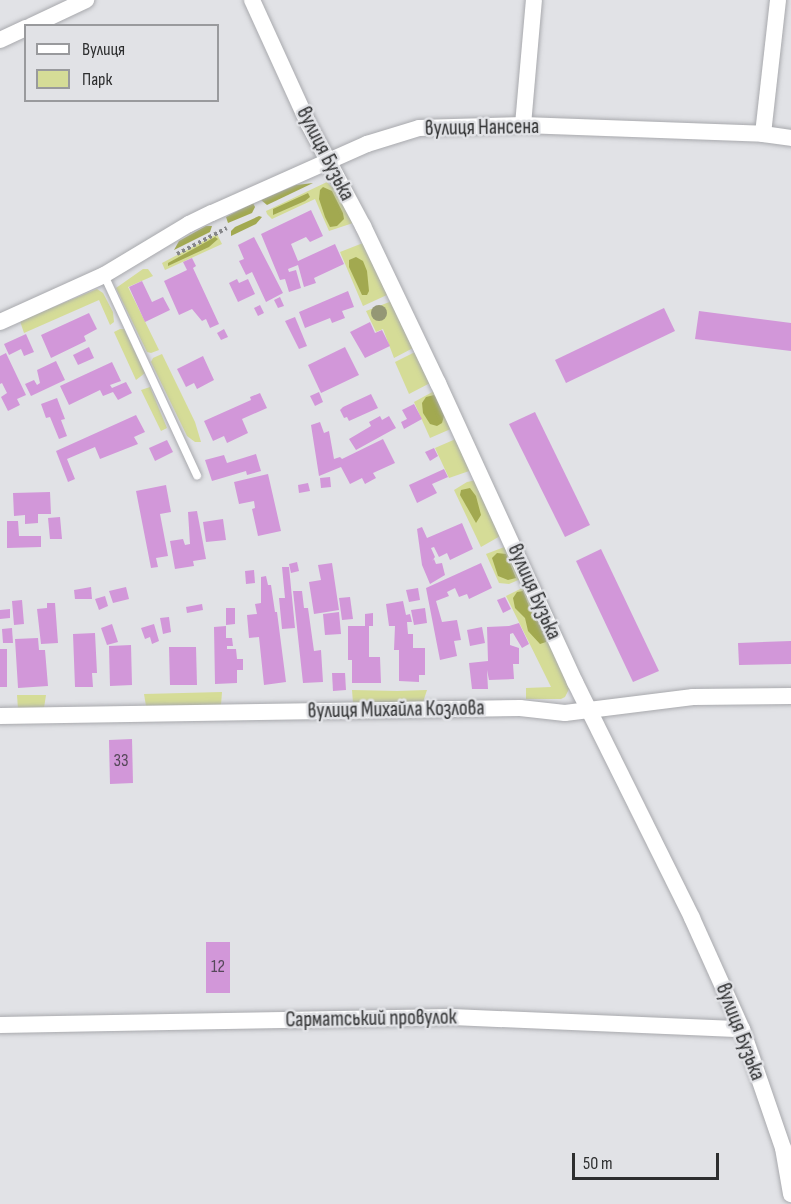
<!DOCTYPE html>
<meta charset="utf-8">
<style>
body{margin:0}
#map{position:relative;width:791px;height:1204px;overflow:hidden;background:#e1e2e6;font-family:"Sofia Sans Condensed",sans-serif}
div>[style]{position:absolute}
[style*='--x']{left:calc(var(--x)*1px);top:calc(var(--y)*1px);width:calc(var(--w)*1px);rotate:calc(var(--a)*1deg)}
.green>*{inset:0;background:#d5dc97}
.forest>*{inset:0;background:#a2a950}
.building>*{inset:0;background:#d297d9}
.path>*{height:4px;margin-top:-2px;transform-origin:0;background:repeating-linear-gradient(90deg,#86878a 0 3px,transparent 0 6px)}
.roads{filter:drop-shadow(0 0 2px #a8a9ad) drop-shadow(0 0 2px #a8a9ad)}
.lane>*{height:8px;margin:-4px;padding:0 4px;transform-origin:4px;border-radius:4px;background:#fff}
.street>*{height:16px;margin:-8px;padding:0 8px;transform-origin:8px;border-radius:8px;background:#fff}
.trees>*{width:16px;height:16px;margin:-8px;border-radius:50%;background:#949775}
span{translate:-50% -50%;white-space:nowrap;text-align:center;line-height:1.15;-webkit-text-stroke:5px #e1e2e6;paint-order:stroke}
.number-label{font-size:18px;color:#56485a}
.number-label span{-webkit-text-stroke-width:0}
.street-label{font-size:21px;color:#2d2e2f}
.legend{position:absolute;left:24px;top:24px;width:195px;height:78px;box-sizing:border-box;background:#e1e2e6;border:2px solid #999a9d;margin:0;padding:8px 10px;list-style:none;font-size:18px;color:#2d2e2f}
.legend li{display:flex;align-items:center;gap:12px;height:30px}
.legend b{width:30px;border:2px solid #999a9d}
.scale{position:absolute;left:572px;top:1153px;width:147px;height:27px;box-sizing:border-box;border:3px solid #2d2e2f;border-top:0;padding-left:8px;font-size:18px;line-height:21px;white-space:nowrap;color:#2d2e2f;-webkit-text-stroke:4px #e1e2e6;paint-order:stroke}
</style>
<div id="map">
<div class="green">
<div style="clip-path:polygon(327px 182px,337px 192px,353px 223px,329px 231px,315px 199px,272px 219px,267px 214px,266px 211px)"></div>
<div style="clip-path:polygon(217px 234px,222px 244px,165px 270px,162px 263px)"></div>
<div style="clip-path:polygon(363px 243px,389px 294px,363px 306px,340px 252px)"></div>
<div style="clip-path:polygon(143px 269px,148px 269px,153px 276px,128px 287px,159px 350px,151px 353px,147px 352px,116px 288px)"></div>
<div style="clip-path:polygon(97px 289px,103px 293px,113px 312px,114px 322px,110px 325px,99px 300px,24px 333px,20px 321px)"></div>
<div style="clip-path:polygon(392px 301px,415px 347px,394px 358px,383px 329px,376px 332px,366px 311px)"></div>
<div style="clip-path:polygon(120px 329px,124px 329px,145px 373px,136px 380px,114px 332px)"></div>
<div style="clip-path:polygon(417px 351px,432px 382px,409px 394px,395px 362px)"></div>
<div style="clip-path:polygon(162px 354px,195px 422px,201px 442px,195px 442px,187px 436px,151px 362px,153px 358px)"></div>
<div style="clip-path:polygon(150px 387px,167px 428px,161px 431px,141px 390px)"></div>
<div style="clip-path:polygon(436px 390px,453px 428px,430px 438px,414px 402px)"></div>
<div style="clip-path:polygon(458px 438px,472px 470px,449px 478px,435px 448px)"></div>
<div style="clip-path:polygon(477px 480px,502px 535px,481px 547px,454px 490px,467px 482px)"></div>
<div style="clip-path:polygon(507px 546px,523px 578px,509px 584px,499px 583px,486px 554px)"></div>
<div style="clip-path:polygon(526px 586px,571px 685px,565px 697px,561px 699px,526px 699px,526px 688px,551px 687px,506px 596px)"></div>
<div style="clip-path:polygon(352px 690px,397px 691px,427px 690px,423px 702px,353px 703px)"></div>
<div style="clip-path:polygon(222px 692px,221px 705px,146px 706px,144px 694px)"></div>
<div style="clip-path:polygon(17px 695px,46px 695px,44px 708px,18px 709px)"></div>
</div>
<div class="forest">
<div style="clip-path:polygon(313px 183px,267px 205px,261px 200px,296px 185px)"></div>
<div style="clip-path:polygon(323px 187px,332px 191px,343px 213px,344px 219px,337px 226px,330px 227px,325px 217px,319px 199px,320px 190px)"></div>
<div style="clip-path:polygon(308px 193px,310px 197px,305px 201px,273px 215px,273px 209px)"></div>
<div style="clip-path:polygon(253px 203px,255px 207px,252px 213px,228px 223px,226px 217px)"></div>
<div style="clip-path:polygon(259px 216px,262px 217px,256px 224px,231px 236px,231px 231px,235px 227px)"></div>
<div style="clip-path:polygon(206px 226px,212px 226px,210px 232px,174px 250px,179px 241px)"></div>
<div style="clip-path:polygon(215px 237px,218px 239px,209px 247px,168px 266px,168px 263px)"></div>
<div style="clip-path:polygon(356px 257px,363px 261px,367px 271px,369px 291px,367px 295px,362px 295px,349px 267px,349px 260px)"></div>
<div style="clip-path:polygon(434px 395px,438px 399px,444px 416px,442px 423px,437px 426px,430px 424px,423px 413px,422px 403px,426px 397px)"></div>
<div style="clip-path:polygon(470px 488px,476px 496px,481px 515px,476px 523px,460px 495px,461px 490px)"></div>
<div style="clip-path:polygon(497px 553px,506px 554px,516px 578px,508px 580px,498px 576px,492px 558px)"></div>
<div style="clip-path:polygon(523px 591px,529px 606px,537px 615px,548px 637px,546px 642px,540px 644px,528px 631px,525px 618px,515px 608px,513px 598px,517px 592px)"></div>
</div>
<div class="building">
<div style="clip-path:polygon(311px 210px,323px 236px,310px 242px,306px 237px,291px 244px,298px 261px,335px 244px,344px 264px,314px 278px,316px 283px,304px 287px,298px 265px,288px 269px,289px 272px,296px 270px,301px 288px,289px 292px,285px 279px,280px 280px,261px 234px)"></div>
<div style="clip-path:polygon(254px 237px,283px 293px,266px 302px,252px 272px,246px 275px,239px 261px,244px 259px,238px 245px)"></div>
<div style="clip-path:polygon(192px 258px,196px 266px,193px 268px,219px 324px,210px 328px,206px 319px,202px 321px,192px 309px,179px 315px,164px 281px,187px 270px,183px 262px)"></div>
<div style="clip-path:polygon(237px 279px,239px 283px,248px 279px,255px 294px,238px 302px,229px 283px)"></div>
<div style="clip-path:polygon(142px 281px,152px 302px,163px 297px,170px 310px,145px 322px,129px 287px)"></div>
<div style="clip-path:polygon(348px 291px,354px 307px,342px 311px,345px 318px,332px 323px,330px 318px,305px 328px,299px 312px)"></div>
<div style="clip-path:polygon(280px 297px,284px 306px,278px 308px,274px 300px)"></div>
<div style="clip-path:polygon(260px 305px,264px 313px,258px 316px,254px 308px)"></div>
<div style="clip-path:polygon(664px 308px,675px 331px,566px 383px,555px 360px)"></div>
<div style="clip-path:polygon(699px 311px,791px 323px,791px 351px,695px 339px)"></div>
<div style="clip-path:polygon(89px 313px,97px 329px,84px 336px,86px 341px,51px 358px,41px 335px)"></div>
<div style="clip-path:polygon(295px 317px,307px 346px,299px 349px,285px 321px)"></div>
<div style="clip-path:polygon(370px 322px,375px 333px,382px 330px,390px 346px,365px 358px,350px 332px)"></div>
<div style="clip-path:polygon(224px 329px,228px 337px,221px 340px,217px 333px)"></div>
<div style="clip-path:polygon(26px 334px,34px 352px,24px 356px,21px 349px,9px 355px,4px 344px)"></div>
<div style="clip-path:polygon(89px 347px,94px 358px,78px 365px,73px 355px)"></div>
<div style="clip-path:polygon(345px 347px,359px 375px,321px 393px,308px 365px)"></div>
<div style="clip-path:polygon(6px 353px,26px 395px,17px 399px,20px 405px,8px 411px,1px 397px,7px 393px,2px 383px,0 384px,0 356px)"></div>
<div style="clip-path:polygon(203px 356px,214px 380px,197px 389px,194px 383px,186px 387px,177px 369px)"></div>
<div style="clip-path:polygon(56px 361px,65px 380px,31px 396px,25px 384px,34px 380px,37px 385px,40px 383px,37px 370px)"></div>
<div style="clip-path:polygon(112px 362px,121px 381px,110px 385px,112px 388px,126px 382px,132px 393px,118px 400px,113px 392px,103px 396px,100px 390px,69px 405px,60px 386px)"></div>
<div style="clip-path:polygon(319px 392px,323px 402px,315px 406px,310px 396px)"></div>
<div style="clip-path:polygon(260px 393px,267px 408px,242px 419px,248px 433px,227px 443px,224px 436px,213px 441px,204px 421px,251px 400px,250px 397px)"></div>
<div style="clip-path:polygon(371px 394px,378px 408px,349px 421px,347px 417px,344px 418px,340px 410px,343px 407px)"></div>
<div style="clip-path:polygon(57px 398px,65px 419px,61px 420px,67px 436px,59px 439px,50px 417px,46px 418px,41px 404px)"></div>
<div style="clip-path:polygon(414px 404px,422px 419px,404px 429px,401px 422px,407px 419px,402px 410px)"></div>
<div style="clip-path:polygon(535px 412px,590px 525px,565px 537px,509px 424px)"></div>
<div style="clip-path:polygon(136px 415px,145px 432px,134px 437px,138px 444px,100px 459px,95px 447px,67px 459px,75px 479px,68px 482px,56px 451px)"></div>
<div style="clip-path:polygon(380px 416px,382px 420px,389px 416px,396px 428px,356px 450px,349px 439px,371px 426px,369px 422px)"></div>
<div style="clip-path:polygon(320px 422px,324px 433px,329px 431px,334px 459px,340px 457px,342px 459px,383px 439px,395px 463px,373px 473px,376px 478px,365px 484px,362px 478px,350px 484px,341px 467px,319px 476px,311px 425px)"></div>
<div style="clip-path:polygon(167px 440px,173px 452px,155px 461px,149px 448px)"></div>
<div style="clip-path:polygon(434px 448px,438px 456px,430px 461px,425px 452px)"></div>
<div style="clip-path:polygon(256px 454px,261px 471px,247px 475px,246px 471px,212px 481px,205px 460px,224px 455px,227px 463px)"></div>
<div style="clip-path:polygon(444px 469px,448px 477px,432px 484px,437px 493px,417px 503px,409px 485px)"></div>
<div style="clip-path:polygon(268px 474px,281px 531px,258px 536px,252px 509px,255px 508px,254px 501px,239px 504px,234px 482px)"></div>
<div style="clip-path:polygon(330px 477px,331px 487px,321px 488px,320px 478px)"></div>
<div style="clip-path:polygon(308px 483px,310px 491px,299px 493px,298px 485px)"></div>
<div style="clip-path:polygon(166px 485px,171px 512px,160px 514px,168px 556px,156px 558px,158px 567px,151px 568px,136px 491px)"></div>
<div style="clip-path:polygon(50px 492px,51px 514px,38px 514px,38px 523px,25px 524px,25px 515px,14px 516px,13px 493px)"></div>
<div style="clip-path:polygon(197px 511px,206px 559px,193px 561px,194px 566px,175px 569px,170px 541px,183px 539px,185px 545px,190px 544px,188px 512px)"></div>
<div style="clip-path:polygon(60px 517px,62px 539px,50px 539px,48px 518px)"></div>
<div style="clip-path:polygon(223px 519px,226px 540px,206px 542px,203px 522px)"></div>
<div style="clip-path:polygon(7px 521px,18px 521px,19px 536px,41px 536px,41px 547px,7px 548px)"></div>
<div style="clip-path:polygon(462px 523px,473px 549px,450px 560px,447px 553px,439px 557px,434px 547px,431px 548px,435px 557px,432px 561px,434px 559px,436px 564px,442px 563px,445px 575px,430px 584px,422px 565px,417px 529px,422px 527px,427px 538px)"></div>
<div style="clip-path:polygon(601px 549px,659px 671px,633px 682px,576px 561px)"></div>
<div style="clip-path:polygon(297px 562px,299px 571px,291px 573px,289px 564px)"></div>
<div style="clip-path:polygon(332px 563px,339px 610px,314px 614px,309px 582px,321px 580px,318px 565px)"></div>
<div style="clip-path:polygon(481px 563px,492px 588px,469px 599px,467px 594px,459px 597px,455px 588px,447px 592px,449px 596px,436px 601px,442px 622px,457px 620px,461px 640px,454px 641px,457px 656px,440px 660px,426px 588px)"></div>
<div style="clip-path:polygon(282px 567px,289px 567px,295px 628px,282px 629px,279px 598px,285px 598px)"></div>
<div style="clip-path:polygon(254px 570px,255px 583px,246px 584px,245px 571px)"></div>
<div style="clip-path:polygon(266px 576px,268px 585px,271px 585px,275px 612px,277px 612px,286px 682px,264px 685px,259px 637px,249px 638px,247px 615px,257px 614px,255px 604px,261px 603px,261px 577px)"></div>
<div style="clip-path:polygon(91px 587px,92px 599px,75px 599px,74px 590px)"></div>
<div style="clip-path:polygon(126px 587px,129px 599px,113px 603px,109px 591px)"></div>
<div style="clip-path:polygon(418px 588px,420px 600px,409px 602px,406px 590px)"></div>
<div style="clip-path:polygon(293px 591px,302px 591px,304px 608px,308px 608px,314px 651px,321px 650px,323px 682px,303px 683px)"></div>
<div style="clip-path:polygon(105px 596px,108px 606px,99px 610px,95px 599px)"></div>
<div style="clip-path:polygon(350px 597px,353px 619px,342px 620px,339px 598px)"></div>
<div style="clip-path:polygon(505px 597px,511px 609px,503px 613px,497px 600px)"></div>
<div style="clip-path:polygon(22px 600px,24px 624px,14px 625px,12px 601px)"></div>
<div style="clip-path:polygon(403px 601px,406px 615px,410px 614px,412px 622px,407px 622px,408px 634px,413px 634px,413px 648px,425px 648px,425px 675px,419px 675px,419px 682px,399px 681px,399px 650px,394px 650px,395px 626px,389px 626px,386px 604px)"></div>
<div style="clip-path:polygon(47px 603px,55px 603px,58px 643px,41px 644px,37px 609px,47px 608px)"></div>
<div style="clip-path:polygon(202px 604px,203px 610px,187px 613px,186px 607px)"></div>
<div style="clip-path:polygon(226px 608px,235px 608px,235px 624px,226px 625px)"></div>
<div style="clip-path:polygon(425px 608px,427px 623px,414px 625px,411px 610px)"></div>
<div style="clip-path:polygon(10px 609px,10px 618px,0 619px,0 610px)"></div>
<div style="clip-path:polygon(339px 612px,341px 634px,325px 635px,323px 614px)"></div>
<div style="clip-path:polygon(373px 613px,373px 626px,369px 626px,369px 657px,380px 657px,381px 683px,352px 683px,352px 660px,348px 660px,348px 626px,365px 626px,365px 614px)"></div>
<div style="clip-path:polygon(169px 617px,171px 632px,163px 634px,160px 618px)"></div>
<div style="clip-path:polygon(519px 623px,529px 644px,522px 648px,513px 633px,510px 634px,510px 645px,519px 648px,519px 664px,513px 664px,514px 679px,489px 680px,487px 670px,488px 689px,472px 689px,469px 663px,488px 661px,487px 627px,509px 626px)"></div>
<div style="clip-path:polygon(112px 624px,118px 642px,107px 645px,101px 628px)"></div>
<div style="clip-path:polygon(154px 624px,159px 641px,152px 644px,150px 637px,145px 639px,141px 628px)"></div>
<div style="clip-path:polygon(226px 626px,226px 638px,232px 638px,233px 646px,227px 646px,227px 649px,236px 649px,237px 659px,243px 659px,243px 670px,237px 670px,237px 683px,215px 684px,214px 627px)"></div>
<div style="clip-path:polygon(482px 627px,485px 643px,470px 646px,467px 630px)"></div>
<div style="clip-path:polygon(12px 628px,13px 643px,3px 643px,2px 629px)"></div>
<div style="clip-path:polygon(95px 633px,97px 673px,92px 673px,93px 687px,75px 687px,73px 634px)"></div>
<div style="clip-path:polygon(38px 638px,39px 650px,45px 650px,48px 686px,18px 688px,15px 639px)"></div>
<div style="clip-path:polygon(791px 641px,791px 664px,739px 665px,738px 643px)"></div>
<div style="clip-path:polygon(131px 645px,132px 685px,110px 686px,109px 646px)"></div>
<div style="clip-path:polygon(169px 647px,196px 647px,197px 685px,170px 685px)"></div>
<div style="clip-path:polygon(0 649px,7px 649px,7px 687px,0 687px)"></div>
<div style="clip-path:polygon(332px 673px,345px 673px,346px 690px,333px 691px)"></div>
<div style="clip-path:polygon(132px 739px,133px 783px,110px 784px,109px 740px)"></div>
<div style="clip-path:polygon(206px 942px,230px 942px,230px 993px,206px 993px)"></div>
</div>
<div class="path">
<div style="--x:177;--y:254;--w:56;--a:-27.5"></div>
</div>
<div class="roads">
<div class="lane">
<div style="--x:104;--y:275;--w:221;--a:65.1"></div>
</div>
<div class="street">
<div style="--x:252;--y:0;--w:135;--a:65.5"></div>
<div style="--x:308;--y:123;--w:117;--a:61.9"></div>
<div style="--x:363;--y:226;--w:174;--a:64.5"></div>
<div style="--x:438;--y:383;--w:329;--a:65.4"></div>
<div style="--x:575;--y:682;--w:263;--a:63.6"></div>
<div style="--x:692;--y:918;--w:122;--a:65.8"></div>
<div style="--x:742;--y:1029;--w:126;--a:71"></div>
<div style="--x:783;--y:1148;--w:47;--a:80.1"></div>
<div style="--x:31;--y:26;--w:61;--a:-25.3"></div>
<div style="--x:0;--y:40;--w:29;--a:-25"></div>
<div style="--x:523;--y:125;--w:125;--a:-85"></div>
<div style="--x:763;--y:134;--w:135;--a:-83.6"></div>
<div style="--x:0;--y:322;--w:114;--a:-24.3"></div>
<div style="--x:104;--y:275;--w:99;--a:-31"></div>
<div style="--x:189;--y:224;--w:25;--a:-26"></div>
<div style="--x:212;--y:213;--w:170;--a:-24"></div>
<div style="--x:367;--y:144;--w:54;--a:-17.1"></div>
<div style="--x:419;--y:128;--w:104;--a:-1.7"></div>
<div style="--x:523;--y:125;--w:240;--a:2.1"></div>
<div style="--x:763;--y:134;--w:28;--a:8"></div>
<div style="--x:0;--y:716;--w:520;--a:-0.88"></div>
<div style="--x:520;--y:708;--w:45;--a:6.3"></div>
<div style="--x:565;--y:713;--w:129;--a:-7.1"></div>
<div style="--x:693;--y:697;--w:98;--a:-0.6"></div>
<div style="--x:0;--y:1025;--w:452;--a:-1"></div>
<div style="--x:452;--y:1017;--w:290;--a:2.4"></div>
</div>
</div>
<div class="trees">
<div style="left:379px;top:313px"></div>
</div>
<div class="number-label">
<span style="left:121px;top:761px">33</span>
<span style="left:218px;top:967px">12</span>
</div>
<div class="street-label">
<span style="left:482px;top:128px;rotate:-1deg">вулиця Нансена</span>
<span style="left:325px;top:154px;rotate:63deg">вулиця Бузька</span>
<span style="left:534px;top:592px;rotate:66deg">вулиця Бузька</span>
<span style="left:396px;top:710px;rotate:-1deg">вулиця Михайла Козлова</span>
<span style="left:371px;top:1019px;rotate:-1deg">Сарматський провулок</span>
<span style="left:740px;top:1032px;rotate:69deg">вулиця Бузька</span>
</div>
<ul class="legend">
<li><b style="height:8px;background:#fff"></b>Вулиця</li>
<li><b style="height:16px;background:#d5dc97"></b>Парк</li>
</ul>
<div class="scale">50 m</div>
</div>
